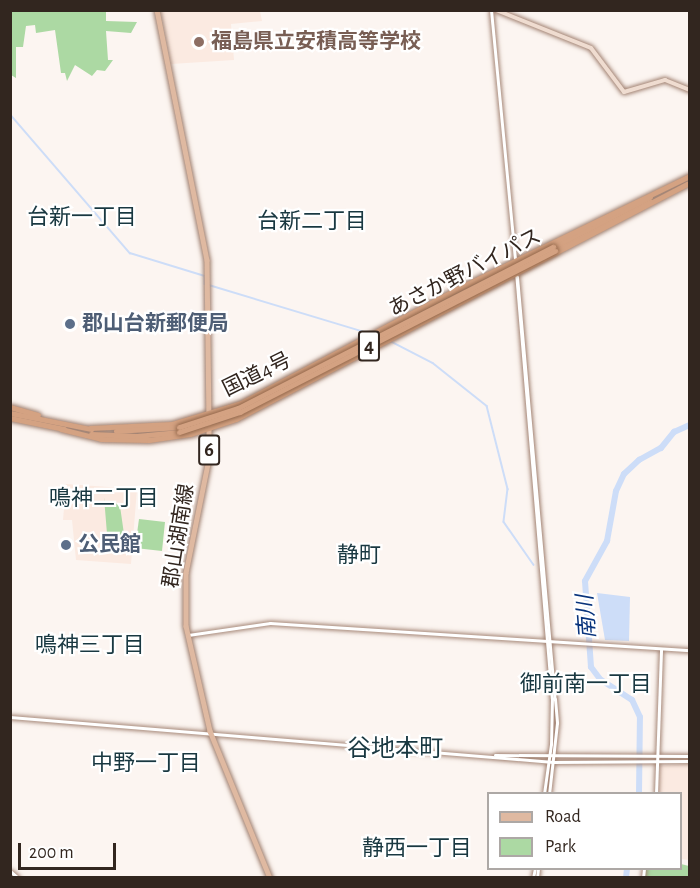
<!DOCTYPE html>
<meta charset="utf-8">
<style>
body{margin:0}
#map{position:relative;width:700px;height:888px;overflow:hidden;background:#fcf5f1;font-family:"Alegreya Sans","Noto Sans JP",sans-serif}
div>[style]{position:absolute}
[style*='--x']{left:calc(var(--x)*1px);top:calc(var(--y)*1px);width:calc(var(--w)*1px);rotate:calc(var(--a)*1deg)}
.built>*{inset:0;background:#fbeae1}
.green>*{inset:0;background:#acd9a3}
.water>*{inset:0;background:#cdddf8}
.stream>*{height:1.5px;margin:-0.75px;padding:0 0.75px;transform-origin:0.75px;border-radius:0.75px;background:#cdddf8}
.river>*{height:6px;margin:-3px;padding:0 3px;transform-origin:3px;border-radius:3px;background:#cdddf8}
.roads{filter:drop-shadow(0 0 2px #a28373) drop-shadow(0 0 2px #a28373)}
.tertiary>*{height:3px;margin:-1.5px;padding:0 1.5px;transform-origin:1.5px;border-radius:1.5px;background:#fff}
.secondary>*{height:4px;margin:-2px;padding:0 2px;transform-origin:2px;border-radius:2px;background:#efdcd0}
.primary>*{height:4.5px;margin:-2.25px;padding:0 2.25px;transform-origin:2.25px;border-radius:2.25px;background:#dfb9a1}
.trunk>*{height:5px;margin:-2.5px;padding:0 2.5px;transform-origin:2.5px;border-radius:2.5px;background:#d4a282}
.bridges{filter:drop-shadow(0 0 2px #94684b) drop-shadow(0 0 2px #94684b)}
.trunk-bridge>*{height:5px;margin:-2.5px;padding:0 2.5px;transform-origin:2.5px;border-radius:2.5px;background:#d4a282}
.dots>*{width:16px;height:16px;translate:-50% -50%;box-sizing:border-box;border:3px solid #fff;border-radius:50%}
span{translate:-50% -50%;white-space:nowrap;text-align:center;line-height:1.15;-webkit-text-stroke:4.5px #fff;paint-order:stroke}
.shield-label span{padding:2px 4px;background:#fff;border:2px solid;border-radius:4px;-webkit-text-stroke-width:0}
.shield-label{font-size:20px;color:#32261f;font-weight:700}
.education-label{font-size:21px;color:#785e54;font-weight:700}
.left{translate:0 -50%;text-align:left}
.street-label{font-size:21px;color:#32261f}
.service-label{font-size:21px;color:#4e5e75;font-weight:700}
.neighbourhood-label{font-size:22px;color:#193841}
.water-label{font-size:22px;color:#08337c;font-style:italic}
.quarter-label{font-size:24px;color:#193841}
.frame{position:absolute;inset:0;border:12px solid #32261f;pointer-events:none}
.legend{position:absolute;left:487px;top:792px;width:195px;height:78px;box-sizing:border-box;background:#fff;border:2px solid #ada8a5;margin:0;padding:8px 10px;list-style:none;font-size:18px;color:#32261f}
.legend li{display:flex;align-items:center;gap:12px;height:30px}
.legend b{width:30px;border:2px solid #ada8a5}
.scale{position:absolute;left:18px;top:843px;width:98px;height:27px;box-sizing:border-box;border:3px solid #32261f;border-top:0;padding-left:8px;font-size:18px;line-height:21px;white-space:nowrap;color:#32261f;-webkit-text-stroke:4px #fff;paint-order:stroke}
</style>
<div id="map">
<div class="built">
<div style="clip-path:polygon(161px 11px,260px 11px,262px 21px,231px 24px,234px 60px,171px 64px)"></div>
<div style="clip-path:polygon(66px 484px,137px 489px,131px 564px,76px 560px,72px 520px,63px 520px)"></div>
<div style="clip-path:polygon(689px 764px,690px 860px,689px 860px,681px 859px,680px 794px,659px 793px,660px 766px)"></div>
</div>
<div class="green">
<div style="clip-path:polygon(11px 10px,91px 11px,106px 12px,106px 21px,137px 22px,131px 33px,106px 31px,108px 60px,113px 60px,105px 71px,97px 70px,92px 76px,75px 65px,67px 81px,65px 73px,61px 73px,55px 30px,36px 33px,35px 25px,26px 26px,23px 47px,16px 47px,16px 78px,11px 75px)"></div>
<div style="clip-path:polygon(104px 497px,105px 504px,114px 502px,120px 506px,124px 534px,120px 542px,108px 546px)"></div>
<div style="clip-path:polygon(139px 519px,165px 522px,162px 551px,135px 548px)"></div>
<div style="clip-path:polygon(681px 864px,689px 866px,689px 877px,644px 878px,645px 869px,680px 868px)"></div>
</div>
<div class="water">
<div style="clip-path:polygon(597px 593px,630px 597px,629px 641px,605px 640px)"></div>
</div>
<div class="stream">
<div style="--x:10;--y:114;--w:184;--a:49.2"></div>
<div style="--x:130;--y:253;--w:78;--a:17"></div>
<div style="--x:205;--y:276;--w:8;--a:90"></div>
<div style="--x:209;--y:285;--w:166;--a:16.8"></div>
<div style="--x:390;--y:341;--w:48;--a:27.1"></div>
<div style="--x:433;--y:363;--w:69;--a:38.5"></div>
<div style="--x:487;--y:406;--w:86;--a:75.8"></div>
<div style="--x:508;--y:489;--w:33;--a:97"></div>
<div style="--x:504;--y:522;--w:52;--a:55.1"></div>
<div style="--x:582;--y:597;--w:3;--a:0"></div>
</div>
<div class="river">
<div style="--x:639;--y:794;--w:77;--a:-89.3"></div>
<div style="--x:640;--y:717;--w:19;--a:-115"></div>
<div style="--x:632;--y:700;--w:38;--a:-147"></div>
<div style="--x:600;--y:679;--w:15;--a:-127"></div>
<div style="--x:591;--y:667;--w:86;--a:-94"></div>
<div style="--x:585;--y:581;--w:46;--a:-61.2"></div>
<div style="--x:607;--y:541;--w:51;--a:-79.8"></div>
<div style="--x:616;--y:491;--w:19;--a:-65"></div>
<div style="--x:624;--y:474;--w:21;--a:-43"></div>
<div style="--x:639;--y:460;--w:25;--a:-29"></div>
<div style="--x:661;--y:448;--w:21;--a:-51"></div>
<div style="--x:674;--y:432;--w:17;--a:-24"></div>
<div style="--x:626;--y:878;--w:10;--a:-84"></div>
</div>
<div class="roads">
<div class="tertiary">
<div style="--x:491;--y:10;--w:251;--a:84.5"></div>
<div style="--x:516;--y:272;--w:428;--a:85.2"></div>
<div style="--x:552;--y:698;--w:46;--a:91.2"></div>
<div style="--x:551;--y:744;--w:50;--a:98"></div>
<div style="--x:517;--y:277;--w:424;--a:84.9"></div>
<div style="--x:555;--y:699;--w:24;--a:85"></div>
<div style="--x:557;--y:723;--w:71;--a:96.4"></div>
<div style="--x:188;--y:635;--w:83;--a:-8.3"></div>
<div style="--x:270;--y:623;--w:421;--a:3.7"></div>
<div style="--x:10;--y:717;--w:545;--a:4.74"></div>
<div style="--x:553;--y:762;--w:137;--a:-0.4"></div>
<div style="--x:495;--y:755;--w:195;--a:0.3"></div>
<div style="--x:656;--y:794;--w:145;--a:-88"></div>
<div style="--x:10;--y:871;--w:11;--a:41"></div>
<div style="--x:533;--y:878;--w:10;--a:-79"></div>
<div style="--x:537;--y:878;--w:10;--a:-84"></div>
<div style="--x:643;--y:878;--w:10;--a:-84"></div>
</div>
<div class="secondary">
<div style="--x:496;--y:10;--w:102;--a:21.8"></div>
<div style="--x:591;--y:48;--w:55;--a:53.1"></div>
<div style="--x:624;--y:92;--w:43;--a:-16.3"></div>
<div style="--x:665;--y:80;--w:27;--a:22"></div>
</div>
<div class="primary">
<div style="--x:157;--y:10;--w:255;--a:78.7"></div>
<div style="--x:207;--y:260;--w:154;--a:89.3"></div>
<div style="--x:209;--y:425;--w:34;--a:90"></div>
<div style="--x:209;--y:459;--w:116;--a:101.4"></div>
<div style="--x:186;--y:573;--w:53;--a:90"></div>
<div style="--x:186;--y:626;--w:108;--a:77.1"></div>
<div style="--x:210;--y:731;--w:159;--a:67.8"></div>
</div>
<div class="trunk">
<div style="--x:553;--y:247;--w:109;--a:-27.3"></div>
<div style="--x:555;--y:251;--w:107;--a:-27.3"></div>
<div style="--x:10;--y:407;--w:29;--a:16"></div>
<div style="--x:10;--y:413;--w:83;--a:11.2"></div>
<div style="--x:10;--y:418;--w:55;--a:11.5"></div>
<div style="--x:90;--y:428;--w:82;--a:-2.8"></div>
<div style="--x:172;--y:424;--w:72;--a:-16.9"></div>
<div style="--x:241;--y:403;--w:244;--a:-27.8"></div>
<div style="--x:457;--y:289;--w:259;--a:-25.9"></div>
<div style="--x:61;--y:429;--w:41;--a:14"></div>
<div style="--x:101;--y:439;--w:48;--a:1.2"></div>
<div style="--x:149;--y:440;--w:41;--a:-8.3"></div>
<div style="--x:190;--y:434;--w:48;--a:-18.1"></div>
<div style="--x:236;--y:419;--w:509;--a:-27.52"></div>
<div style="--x:116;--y:431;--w:63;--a:-3.6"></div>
<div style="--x:91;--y:434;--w:46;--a:2.5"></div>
<div style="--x:137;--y:436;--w:42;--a:-5.4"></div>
</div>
</div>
<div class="bridges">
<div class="trunk-bridge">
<div style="--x:179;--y:427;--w:62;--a:-17.9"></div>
<div style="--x:238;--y:408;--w:354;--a:-27.1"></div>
<div style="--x:179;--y:432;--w:64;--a:-18.2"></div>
<div style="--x:240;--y:412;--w:354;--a:-27.1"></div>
</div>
</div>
<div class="dots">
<div style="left:199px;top:42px;background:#8d6e63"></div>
<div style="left:70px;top:324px;background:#5c6f8a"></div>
<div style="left:66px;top:545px;background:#5c6f8a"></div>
</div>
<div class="shield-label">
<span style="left:369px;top:346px">4</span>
<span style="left:209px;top:450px">6</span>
</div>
<div class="education-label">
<span class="left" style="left:211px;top:42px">福島県立安積高等学校</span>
</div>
<div class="street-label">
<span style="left:465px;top:273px;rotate:-27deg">あさか野バイパス</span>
<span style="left:257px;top:375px;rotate:-26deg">国道4号</span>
<span style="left:179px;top:536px;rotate:-81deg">郡山湖南線</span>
</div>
<div class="service-label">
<span class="left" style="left:82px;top:324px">郡山台新郵便局</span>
<span class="left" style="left:78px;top:545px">公民館</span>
</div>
<div class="neighbourhood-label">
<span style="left:82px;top:218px">台新一丁目</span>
<span style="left:312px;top:222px">台新二丁目</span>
<span style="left:104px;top:499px">鳴神二丁目</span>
<span style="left:359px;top:556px">静町</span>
<span style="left:90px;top:646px">鳴神三丁目</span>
<span style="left:586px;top:685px">御前南一丁目</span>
<span style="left:146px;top:764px">中野一丁目</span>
<span style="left:417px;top:849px">静西一丁目</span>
</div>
<div class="water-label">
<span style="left:587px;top:617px;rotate:-94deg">南川</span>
</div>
<div class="quarter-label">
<span style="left:395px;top:750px">谷地本町</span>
</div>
<div class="frame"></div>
<ul class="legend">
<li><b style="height:8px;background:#dfb9a1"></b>Road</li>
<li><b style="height:16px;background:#acd9a3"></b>Park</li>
</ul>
<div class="scale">200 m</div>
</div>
